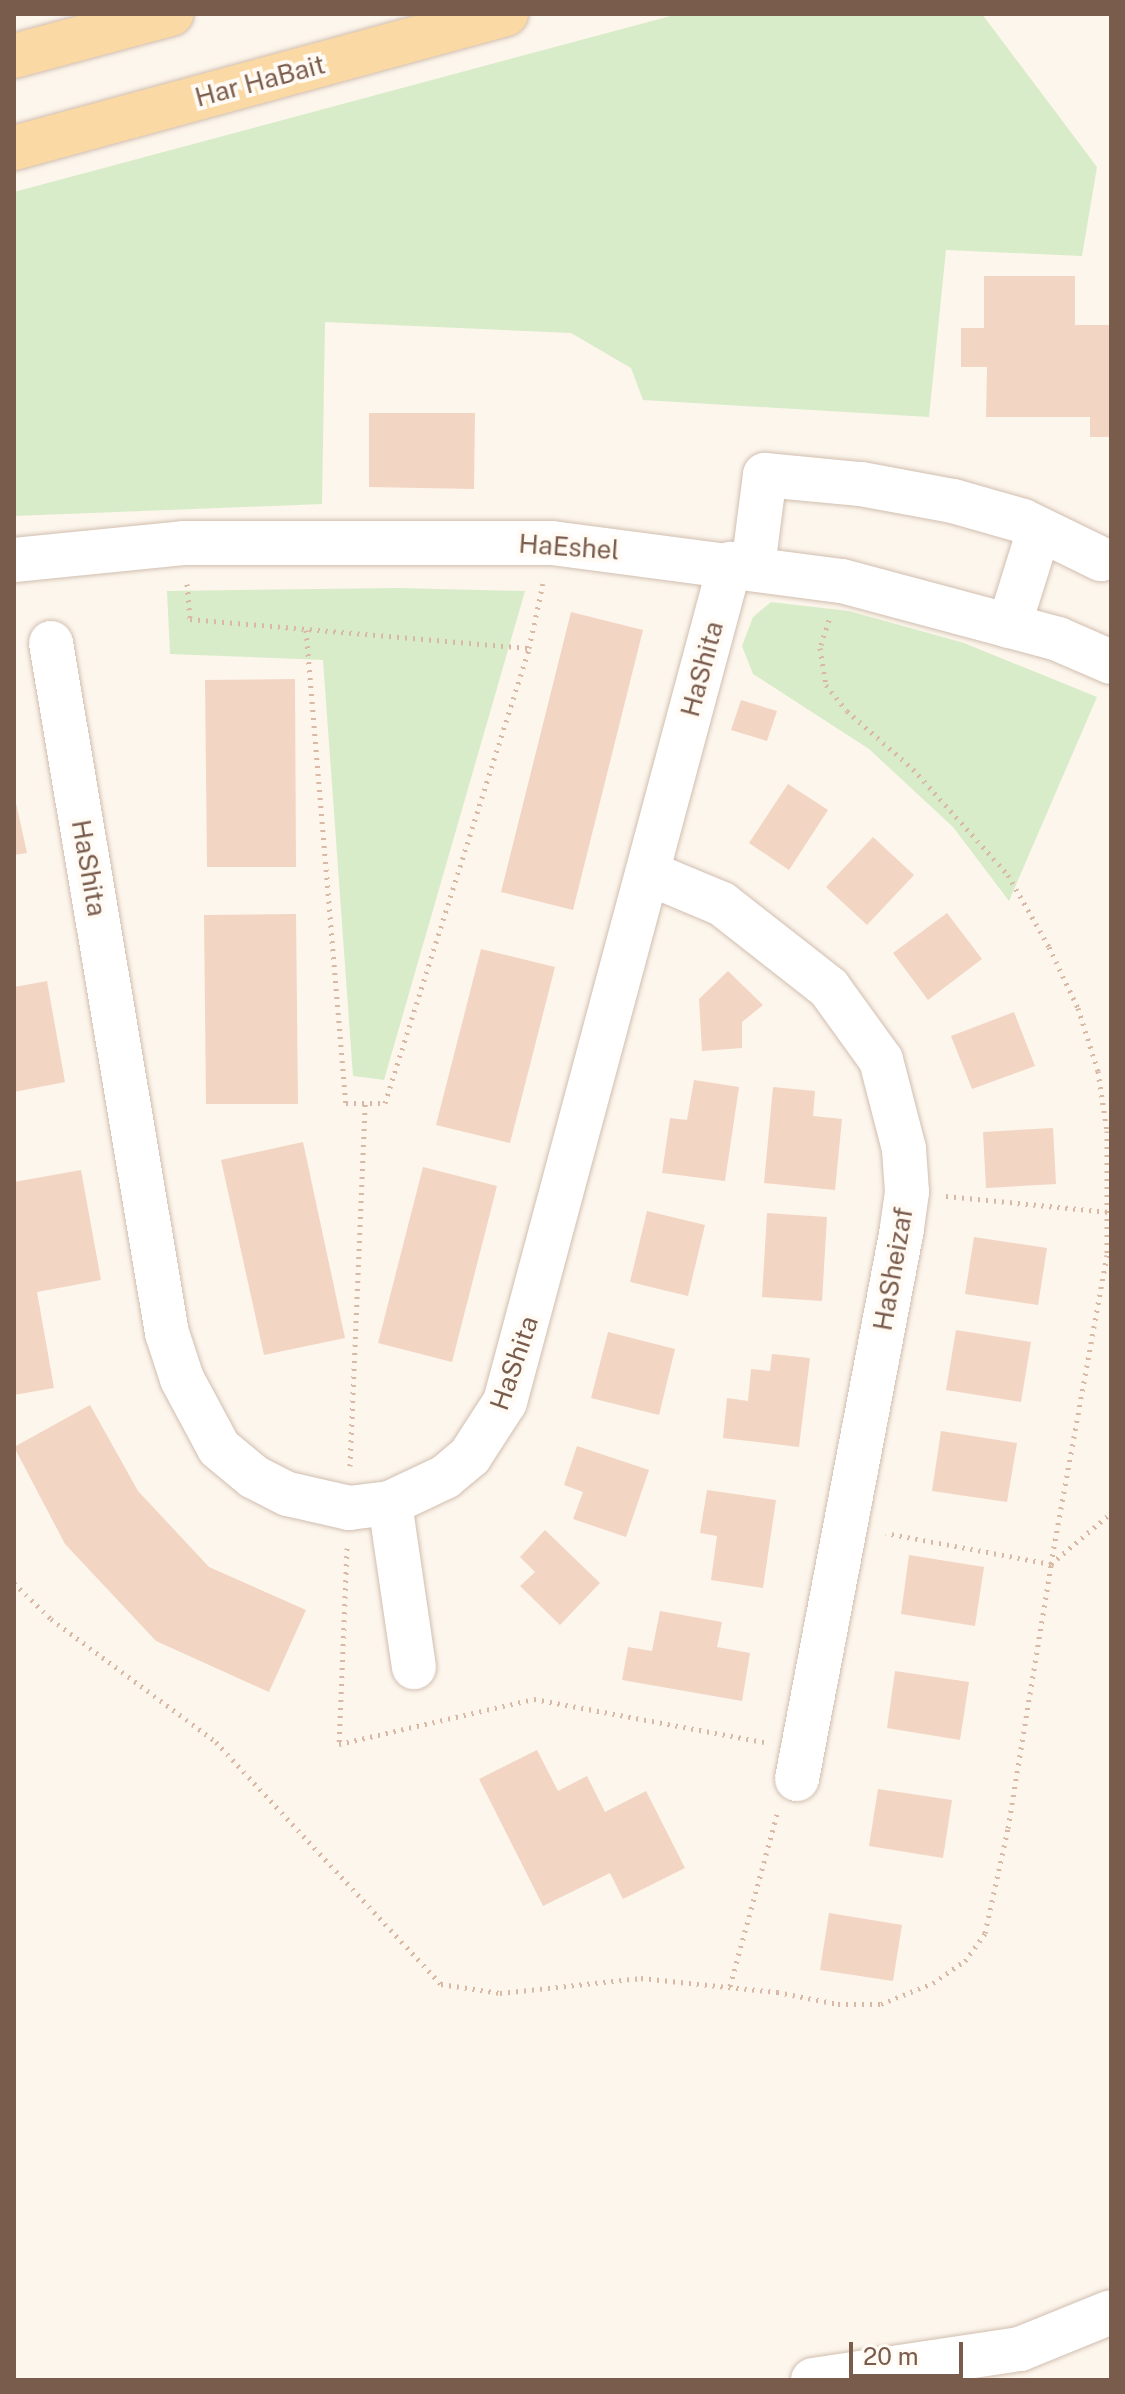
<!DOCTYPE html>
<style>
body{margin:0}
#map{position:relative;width:1125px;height:2394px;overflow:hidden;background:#fdf6ec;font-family:"Public Sans",sans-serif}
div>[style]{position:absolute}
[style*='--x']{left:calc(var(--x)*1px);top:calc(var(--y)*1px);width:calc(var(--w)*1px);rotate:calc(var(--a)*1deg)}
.green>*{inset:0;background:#d8ecc9}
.building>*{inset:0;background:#f3d5c3}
.path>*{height:5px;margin-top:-2.5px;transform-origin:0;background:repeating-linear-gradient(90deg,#d9b8a5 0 2px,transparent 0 8px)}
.roads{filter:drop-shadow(0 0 2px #d1beb0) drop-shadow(0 0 2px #d1beb0)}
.minor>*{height:44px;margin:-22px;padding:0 22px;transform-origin:22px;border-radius:22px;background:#fff}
.major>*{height:44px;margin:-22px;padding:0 22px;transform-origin:22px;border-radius:22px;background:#fbd9a5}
span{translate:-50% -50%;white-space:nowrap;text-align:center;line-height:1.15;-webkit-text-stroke:8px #fffaf3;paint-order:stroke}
.street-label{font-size:26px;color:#7a5c4d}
.frame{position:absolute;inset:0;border:16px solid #7a5c4d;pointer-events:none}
.scale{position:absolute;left:849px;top:2342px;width:114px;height:36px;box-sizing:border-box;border:4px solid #7a5c4d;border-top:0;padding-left:10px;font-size:24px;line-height:28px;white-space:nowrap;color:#7a5c4d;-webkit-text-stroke:6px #fffaf3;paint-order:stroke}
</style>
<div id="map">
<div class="green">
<div style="clip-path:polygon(678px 14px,982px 14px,1097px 167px,1082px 256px,946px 250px,929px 417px,643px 400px,631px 368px,571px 333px,325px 322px,322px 504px,14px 516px,14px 192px)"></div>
<div style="clip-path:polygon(398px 588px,525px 591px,384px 1080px,353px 1076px,323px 660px,170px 654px,167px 591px)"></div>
<div style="clip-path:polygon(771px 602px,849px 611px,964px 643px,1097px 697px,1009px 901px,953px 827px,869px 749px,753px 674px,742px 646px,753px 617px)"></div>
</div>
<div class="building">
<div style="clip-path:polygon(984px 276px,1075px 276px,1075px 325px,1111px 325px,1111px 437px,1090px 437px,1090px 417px,986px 417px,987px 367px,961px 367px,961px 328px,984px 328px)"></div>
<div style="clip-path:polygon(369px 413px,475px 413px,474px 489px,369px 487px)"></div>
<div style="clip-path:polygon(571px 612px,643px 630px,573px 910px,501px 892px)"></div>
<div style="clip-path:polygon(295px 679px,296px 867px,207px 867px,205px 680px)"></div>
<div style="clip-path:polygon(741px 700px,777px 711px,767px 741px,731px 730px)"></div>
<div style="clip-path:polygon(788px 784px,828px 810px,789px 870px,749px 843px)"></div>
<div style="clip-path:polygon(14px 794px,27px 853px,14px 855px)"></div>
<div style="clip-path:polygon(873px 837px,914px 875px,867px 925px,826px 887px)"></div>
<div style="clip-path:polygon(947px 913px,982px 959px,928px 1000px,893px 953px)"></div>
<div style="clip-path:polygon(296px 914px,298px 1104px,206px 1104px,204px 915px)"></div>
<div style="clip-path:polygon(481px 949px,555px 967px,510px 1143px,436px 1125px)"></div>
<div style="clip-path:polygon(728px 971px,763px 1005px,742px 1022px,742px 1048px,702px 1051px,699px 999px)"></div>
<div style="clip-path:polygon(47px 981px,65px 1082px,14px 1092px,14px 987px)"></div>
<div style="clip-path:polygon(1014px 1012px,1035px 1066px,972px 1089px,951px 1036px)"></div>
<div style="clip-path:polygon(694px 1080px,739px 1087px,725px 1181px,662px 1173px,670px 1118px,687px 1120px)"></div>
<div style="clip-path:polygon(773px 1087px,815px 1091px,813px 1116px,842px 1119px,835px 1190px,764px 1183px)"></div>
<div style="clip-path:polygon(1053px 1128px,1056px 1184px,986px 1188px,983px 1132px)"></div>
<div style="clip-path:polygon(303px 1142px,345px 1338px,264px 1355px,221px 1160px)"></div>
<div style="clip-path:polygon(423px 1167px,497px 1186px,452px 1362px,378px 1343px)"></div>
<div style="clip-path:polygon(81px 1170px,101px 1280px,37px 1292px,54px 1388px,14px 1395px,14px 1182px)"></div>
<div style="clip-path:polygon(647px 1211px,705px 1225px,688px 1296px,630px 1282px)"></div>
<div style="clip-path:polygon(767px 1213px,827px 1217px,822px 1301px,762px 1297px)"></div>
<div style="clip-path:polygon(974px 1237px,1047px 1248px,1038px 1305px,965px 1294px)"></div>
<div style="clip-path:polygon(956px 1330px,1031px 1342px,1021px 1402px,946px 1390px)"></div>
<div style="clip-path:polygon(608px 1332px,675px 1349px,659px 1415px,591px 1398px)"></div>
<div style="clip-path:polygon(772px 1354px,810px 1358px,799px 1447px,723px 1438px,727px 1398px,748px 1401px,751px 1369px,770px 1371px)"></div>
<div style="clip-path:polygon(90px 1405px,138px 1491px,209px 1567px,306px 1610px,269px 1692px,156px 1641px,65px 1544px,14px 1447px)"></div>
<div style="clip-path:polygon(941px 1431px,1017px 1443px,1007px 1502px,932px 1491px)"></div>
<div style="clip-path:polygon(577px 1446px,649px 1470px,626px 1537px,573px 1519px,583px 1492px,564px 1485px)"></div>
<div style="clip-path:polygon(707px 1490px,776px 1500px,763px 1588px,711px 1580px,717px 1536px,700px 1533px)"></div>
<div style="clip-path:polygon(545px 1530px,600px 1583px,560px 1625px,520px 1586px,535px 1572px,520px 1557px)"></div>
<div style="clip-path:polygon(909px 1555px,984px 1567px,975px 1626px,901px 1614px)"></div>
<div style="clip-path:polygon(660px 1611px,722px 1622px,717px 1647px,750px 1653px,742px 1701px,622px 1680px,628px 1647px,652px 1651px)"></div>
<div style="clip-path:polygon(895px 1671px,969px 1682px,960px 1740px,887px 1728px)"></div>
<div style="clip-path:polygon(537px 1750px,558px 1791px,587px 1776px,605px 1812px,646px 1791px,685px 1868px,623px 1899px,610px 1873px,543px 1906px,479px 1779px)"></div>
<div style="clip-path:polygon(878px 1789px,952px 1800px,943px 1858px,869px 1846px)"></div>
<div style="clip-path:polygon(829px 1913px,902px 1925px,893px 1981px,820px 1970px)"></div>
</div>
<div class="path">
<div style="--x:187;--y:584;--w:35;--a:85"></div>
<div style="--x:190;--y:619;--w:340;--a:4.9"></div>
<div style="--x:529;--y:648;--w:66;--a:-77.8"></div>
<div style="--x:829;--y:620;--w:29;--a:108"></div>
<div style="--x:820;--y:648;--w:37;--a:81"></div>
<div style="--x:826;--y:685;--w:33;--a:51"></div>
<div style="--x:847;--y:711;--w:88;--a:41.3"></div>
<div style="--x:913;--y:769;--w:142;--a:48.1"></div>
<div style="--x:1008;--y:875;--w:83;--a:60.3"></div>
<div style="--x:1049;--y:947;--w:68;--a:64.6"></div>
<div style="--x:1078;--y:1008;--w:66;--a:72.4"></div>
<div style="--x:1098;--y:1071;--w:61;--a:81.5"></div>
<div style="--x:1107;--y:1131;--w:124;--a:90"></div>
<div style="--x:1107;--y:1255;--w:314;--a:100.3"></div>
<div style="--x:1051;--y:1564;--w:168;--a:-169.4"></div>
<div style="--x:306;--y:630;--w:475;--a:85.2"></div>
<div style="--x:346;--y:1103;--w:39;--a:0"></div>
<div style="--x:385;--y:1103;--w:477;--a:-72.4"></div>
<div style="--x:946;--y:1196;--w:164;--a:5.6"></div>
<div style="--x:350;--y:1466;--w:363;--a:-87.6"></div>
<div style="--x:347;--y:1548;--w:196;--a:92.3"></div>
<div style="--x:339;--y:1744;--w:200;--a:-13"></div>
<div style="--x:534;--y:1699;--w:234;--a:10.6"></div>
<div style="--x:14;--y:1583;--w:52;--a:44.2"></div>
<div style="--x:51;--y:1619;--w:206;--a:36.7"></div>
<div style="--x:216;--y:1742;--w:330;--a:47.1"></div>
<div style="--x:441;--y:1984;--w:60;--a:8.7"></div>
<div style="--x:500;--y:1993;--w:142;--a:-6.1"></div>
<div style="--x:641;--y:1978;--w:137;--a:5.9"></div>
<div style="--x:777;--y:1992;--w:62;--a:11.1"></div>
<div style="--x:838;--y:2004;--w:43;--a:0"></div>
<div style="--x:881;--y:2004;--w:56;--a:-22"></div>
<div style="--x:933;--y:1983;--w:39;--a:-35"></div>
<div style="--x:965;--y:1961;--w:34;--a:-54"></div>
<div style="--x:985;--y:1933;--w:107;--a:-77.6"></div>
<div style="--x:1008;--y:1828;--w:267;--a:-80.7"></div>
<div style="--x:1051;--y:1564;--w:79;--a:-40.4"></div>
<div style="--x:730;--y:1986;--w:178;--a:-74.7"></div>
</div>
<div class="roads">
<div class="minor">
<div style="--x:14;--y:560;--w:170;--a:-5.7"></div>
<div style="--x:183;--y:543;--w:369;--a:0"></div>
<div style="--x:552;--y:543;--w:292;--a:7.5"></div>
<div style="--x:842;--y:581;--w:224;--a:15"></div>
<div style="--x:1058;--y:639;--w:58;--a:23.5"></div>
<div style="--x:753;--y:567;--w:93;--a:-82.6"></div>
<div style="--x:765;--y:475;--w:96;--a:5.4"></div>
<div style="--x:861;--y:484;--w:94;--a:10.5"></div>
<div style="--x:953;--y:501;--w:73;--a:15.9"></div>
<div style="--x:1023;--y:521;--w:87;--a:26"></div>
<div style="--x:1009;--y:626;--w:101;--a:-72.6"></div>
<div style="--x:51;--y:643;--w:700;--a:80.46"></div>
<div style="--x:167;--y:1333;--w:48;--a:71.9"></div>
<div style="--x:182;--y:1379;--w:78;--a:61.8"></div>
<div style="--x:219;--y:1448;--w:45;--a:39.6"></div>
<div style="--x:254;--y:1477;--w:38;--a:27"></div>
<div style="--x:288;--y:1494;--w:63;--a:12.9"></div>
<div style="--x:349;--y:1508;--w:41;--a:-7"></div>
<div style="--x:390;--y:1503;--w:61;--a:-25.3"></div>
<div style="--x:445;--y:1477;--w:33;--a:-40"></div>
<div style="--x:470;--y:1456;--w:64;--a:-57.1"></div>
<div style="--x:505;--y:1402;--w:868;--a:-74.97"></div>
<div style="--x:648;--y:873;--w:80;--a:22.7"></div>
<div style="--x:722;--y:904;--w:136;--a:38.1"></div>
<div style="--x:829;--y:988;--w:89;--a:54.2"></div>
<div style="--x:881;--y:1060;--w:92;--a:75.5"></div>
<div style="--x:904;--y:1149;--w:43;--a:86"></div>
<div style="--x:907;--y:1192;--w:37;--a:98"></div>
<div style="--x:902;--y:1229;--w:560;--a:100.81"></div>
<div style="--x:390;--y:1503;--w:166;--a:81.7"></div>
<div style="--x:813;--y:2380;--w:209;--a:-8.5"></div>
<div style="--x:1020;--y:2349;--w:98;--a:-22.1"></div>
</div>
<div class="major">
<div style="--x:14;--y:56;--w:163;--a:-15"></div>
<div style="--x:14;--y:148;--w:510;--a:-15.24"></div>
</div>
</div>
<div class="street-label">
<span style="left:260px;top:81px;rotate:-15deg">Har HaBait</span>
<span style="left:569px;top:547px;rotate:4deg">HaEshel</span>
<span style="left:702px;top:669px;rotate:-75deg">HaShita</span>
<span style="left:89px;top:868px;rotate:80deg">HaShita</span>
<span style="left:893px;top:1269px;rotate:-80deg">HaSheizaf</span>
<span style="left:514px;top:1363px;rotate:-71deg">HaShita</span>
</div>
<div class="frame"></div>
<div class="scale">20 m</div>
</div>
